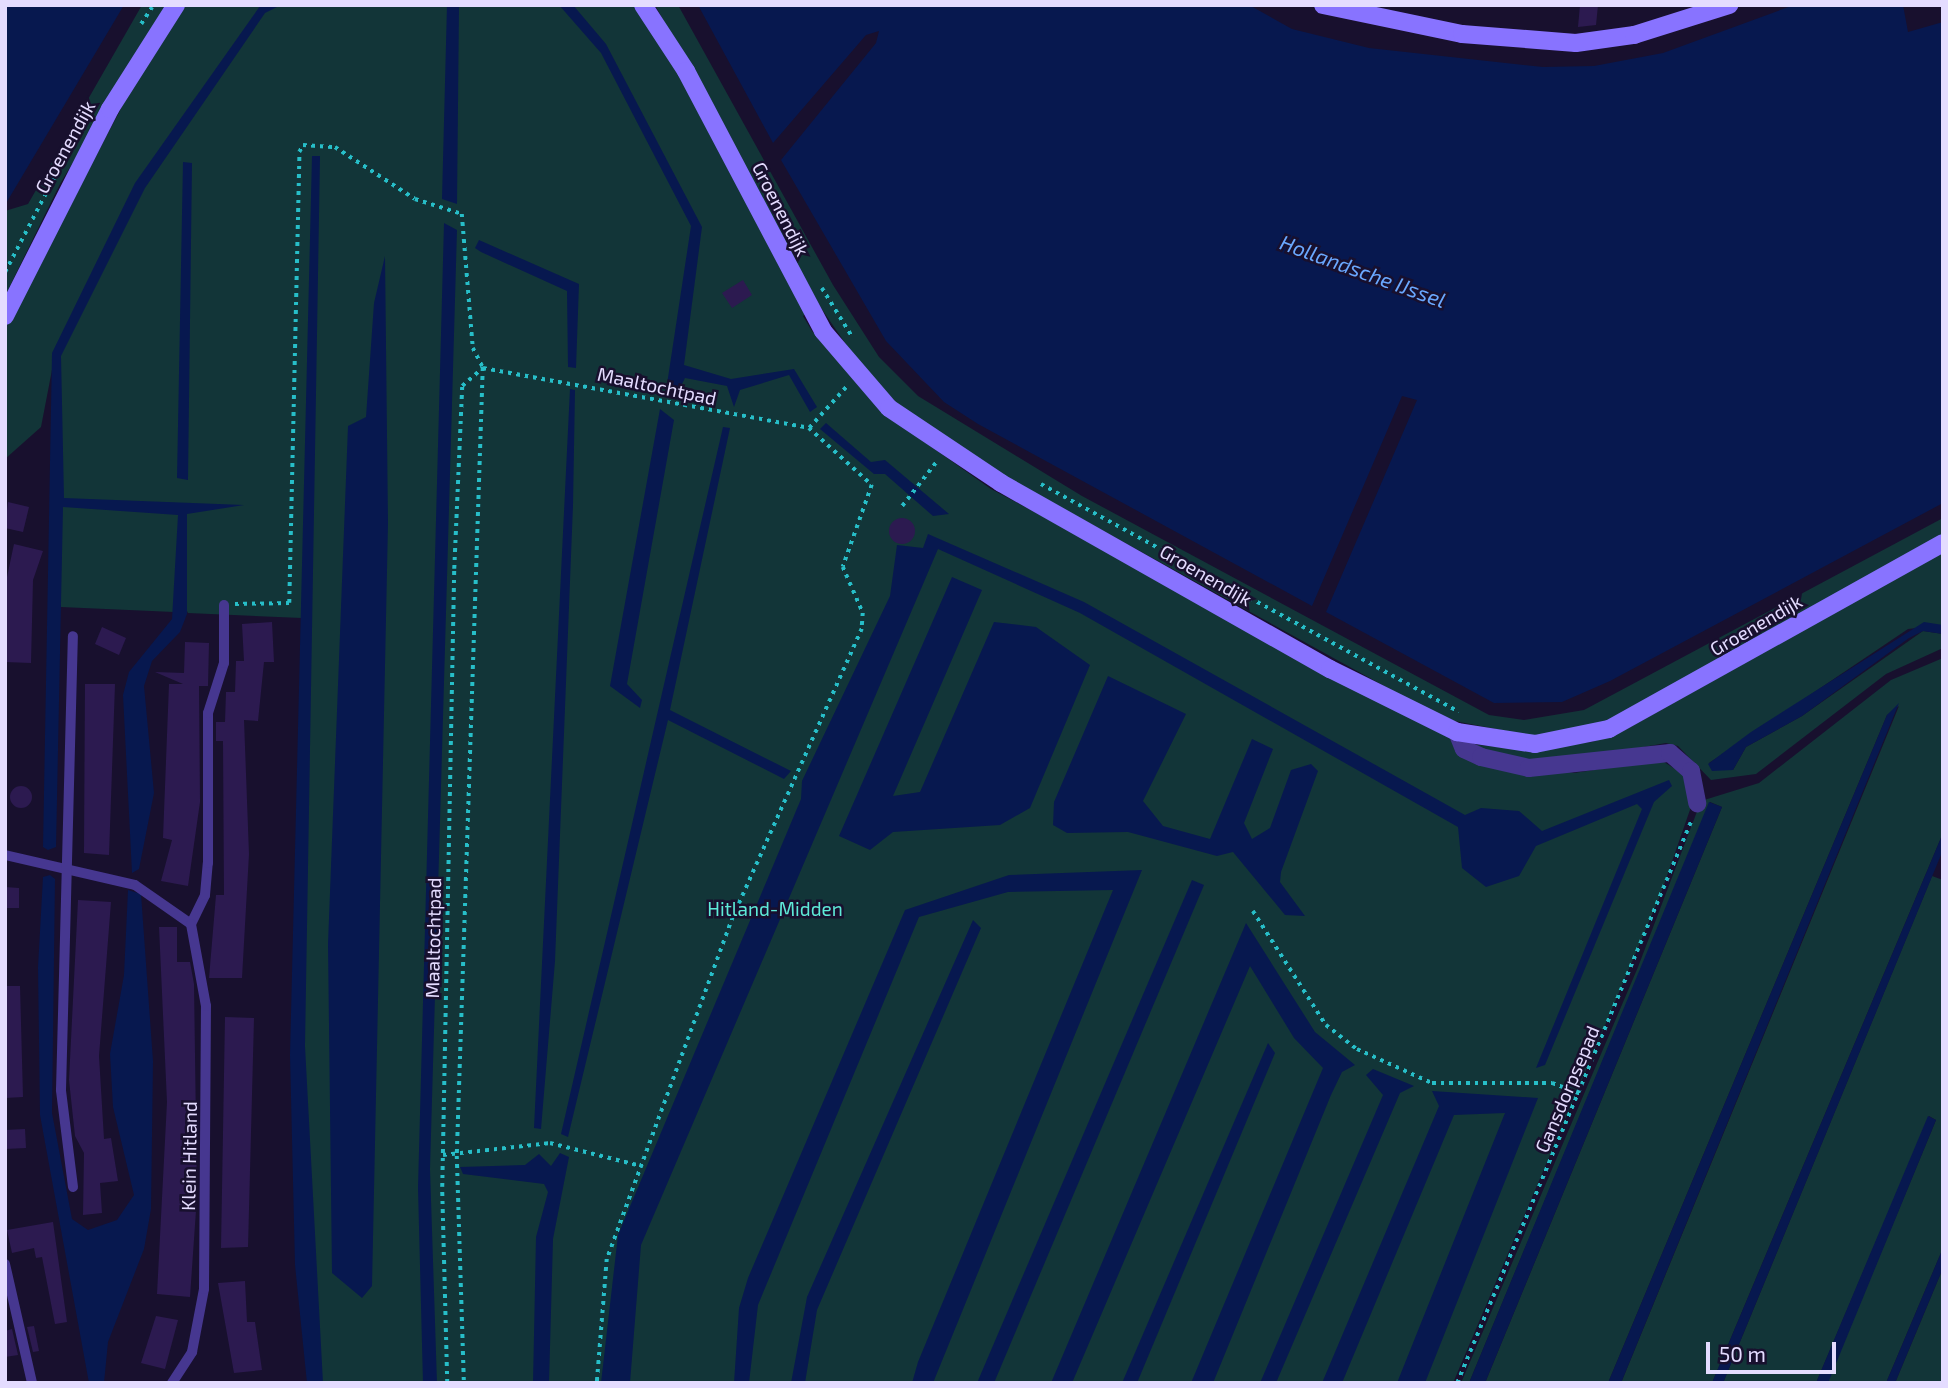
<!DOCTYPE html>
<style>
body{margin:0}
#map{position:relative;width:1948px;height:1388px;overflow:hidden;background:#18102e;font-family:"Exo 2",sans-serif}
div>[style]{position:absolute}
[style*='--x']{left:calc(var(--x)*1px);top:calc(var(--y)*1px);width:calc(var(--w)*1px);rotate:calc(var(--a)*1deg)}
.green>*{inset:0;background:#123538}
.water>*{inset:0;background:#07184f}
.building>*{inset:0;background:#2c1a50}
.round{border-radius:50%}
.path>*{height:3.5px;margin-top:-1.75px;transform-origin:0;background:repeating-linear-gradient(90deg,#27bec8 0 3.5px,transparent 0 8.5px)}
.lane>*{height:10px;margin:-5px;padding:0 5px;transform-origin:5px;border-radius:5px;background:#463790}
.street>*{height:18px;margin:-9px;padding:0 9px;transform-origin:9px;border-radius:9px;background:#463790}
.secondary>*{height:18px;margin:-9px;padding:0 9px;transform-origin:9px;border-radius:9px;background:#8873ff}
span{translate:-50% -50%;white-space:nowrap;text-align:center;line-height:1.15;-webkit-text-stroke:5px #18102e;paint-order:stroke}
.street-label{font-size:19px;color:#e4dcff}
.park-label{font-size:19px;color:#5eead8}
.water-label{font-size:21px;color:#6aa8ff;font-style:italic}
.frame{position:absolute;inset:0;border:7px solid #e4dcff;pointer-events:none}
.scale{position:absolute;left:1706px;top:1342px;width:130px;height:32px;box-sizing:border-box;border:4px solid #e4dcff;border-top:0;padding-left:9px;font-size:21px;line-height:24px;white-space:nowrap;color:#e4dcff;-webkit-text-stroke:5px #18102e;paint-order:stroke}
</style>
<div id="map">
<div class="green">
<div style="clip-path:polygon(142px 5px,167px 5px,60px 184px,5px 296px,5px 211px,28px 204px)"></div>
<div style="clip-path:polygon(185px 5px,635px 5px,663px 45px,808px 312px,803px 316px,812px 331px,892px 419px,991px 489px,1471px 744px,1525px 750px,1592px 742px,1627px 729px,1943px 552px,1943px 625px,1908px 629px,1709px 763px,1733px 770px,1746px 747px,1802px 716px,1923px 631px,1943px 634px,1943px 648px,1886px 674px,1756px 774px,1711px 780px,1678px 746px,1666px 743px,1537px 766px,1574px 773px,1661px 760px,1686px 776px,1692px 804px,1660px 896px,1453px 1383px,317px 1383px,299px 1021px,303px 592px,302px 618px,188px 613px,177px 591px,174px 612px,61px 607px,57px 344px,41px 427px,5px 459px,5px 329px,145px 63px)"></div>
<div style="clip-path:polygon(655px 5px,678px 5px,833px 285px,879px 357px,918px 396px,1082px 496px,1489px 715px,1524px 720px,1584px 710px,1943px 518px,1943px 542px,1599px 725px,1537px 737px,1444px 719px,957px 450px,897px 403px,865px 372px,821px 308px)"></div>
<div style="clip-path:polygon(1943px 658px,1943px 833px,1712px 1383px,1621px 1383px,1899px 706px,1887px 715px,1608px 1383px,1485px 1383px,1722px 807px,1710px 802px,1469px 1383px,1461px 1383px,1638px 967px,1701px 801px,1759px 783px,1891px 680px)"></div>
<div style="clip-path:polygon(1932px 876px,1943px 880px,1943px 1248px,1886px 1383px,1827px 1383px,1936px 1120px,1929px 1116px,1816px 1383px,1723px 1383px)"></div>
<div style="clip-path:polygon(1943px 1268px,1943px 1383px,1895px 1383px)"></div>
</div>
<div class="water">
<div style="clip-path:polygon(5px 5px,124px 5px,5px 205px)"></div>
<div style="clip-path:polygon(281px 5px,265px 13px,145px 188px,61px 356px,64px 498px,244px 505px,187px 514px,187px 614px,180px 632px,152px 661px,144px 686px,154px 793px,139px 869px,132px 873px,123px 695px,129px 672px,172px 619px,178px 515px,63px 507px,56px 847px,48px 850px,43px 847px,52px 353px,135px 183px,260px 6px)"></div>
<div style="clip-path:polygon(447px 5px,459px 5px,457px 204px,442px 199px)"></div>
<div style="clip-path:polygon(559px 5px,573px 5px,606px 44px,702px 227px,684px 365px,731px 379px,794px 369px,817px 407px,810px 412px,789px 375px,740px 390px,734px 407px,727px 386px,685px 378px,678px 392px,666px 391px,691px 226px,601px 53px)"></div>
<div style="clip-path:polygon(698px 5px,1249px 5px,1292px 29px,1369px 48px,1543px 67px,1594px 66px,1663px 53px,1794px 5px,1903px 5px,1908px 32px,1943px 22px,1943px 503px,1610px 681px,1562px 702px,1494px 703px,1326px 612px,1417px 400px,1402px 396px,1312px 606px,978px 424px,944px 402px,886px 341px,781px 160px,876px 43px,879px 31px,866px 35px,773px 143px)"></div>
<div style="clip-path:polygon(312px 156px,320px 156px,305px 1046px,323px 1383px,307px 1383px,295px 1265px,290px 1055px)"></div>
<div style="clip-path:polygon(183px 162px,192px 163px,188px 480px,177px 478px)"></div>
<div style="clip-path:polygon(444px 223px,457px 230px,430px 1169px,437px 1383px,423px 1383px,418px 1188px)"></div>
<div style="clip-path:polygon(479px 240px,579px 284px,576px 368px,568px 367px,567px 291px,481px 252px,475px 248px)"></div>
<div style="clip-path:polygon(385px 256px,388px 523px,372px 1286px,362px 1298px,332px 1273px,328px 944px,348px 426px,366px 417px,374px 303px)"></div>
<div style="clip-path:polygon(570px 389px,575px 390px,573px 505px,555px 961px,541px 1129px,534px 1128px)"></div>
<div style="clip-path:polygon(660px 409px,674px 420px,627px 684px,642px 700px,640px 708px,610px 686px)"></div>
<div style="clip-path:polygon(826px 423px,871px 462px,885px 460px,949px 514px,933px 516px,885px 474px,874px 474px,820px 429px)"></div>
<div style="clip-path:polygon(723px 427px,730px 428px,670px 710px,791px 771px,784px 779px,668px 720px,568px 1137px,561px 1134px)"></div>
<div style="clip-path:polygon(928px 534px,1084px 602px,1465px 815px,1481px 808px,1519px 811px,1542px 831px,1669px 780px,1672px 786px,1654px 802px,1545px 1065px,1536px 1068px,1642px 809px,1637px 804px,1536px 846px,1519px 876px,1486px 887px,1462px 868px,1458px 827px,1080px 613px,938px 549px,641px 1245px,630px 1383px,601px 1383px,618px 1235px,801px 799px,802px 781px,890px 596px,897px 545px,923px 548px)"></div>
<div style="clip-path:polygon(952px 577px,982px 590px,893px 796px,920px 792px,994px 622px,1036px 627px,1090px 665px,1030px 808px,1000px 825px,893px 832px,870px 850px,839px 836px)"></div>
<div style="clip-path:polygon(1924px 622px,1943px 625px,1943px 634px,1923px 631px,1909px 638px,1802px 716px,1746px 747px,1733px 770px,1712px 771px,1708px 764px,1751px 732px)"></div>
<div style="clip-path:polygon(1108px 676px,1186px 714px,1143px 801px,1163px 826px,1210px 839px,1252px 739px,1273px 749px,1244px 823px,1252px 839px,1270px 828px,1291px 770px,1311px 764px,1318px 771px,1281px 872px,1280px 882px,1305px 916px,1285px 915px,1233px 852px,1217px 856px,1128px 832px,1067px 833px,1053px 825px,1054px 802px)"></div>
<div style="clip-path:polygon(1899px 703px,1621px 1383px,1608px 1383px,1887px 715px)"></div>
<div style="clip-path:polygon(1709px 802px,1722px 807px,1485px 1383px,1469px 1383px)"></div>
<div style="clip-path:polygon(1943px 833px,1943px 850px,1723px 1383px,1712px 1383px)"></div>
<div style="clip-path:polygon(1142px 870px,933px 1383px,912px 1383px,918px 1362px,1113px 890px,1008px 892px,919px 917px,758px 1305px,749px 1383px,734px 1383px,739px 1308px,748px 1278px,905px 910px,1009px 875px)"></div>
<div style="clip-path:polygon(50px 875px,55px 879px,52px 1113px,72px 1219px,88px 1230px,117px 1220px,134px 1195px,113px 1107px,110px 1054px,124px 975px,128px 890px,141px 894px,153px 1061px,151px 1209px,144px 1249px,108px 1342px,104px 1383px,89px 1383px,40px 1115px,38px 967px,43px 877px)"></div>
<div style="clip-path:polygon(1192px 880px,1204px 885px,994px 1383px,977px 1383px)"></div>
<div style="clip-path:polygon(973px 920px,981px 928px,817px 1310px,805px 1383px,791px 1383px,807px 1297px)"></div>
<div style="clip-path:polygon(1246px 923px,1315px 1032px,1355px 1065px,1342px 1072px,1331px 1095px,1213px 1383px,1191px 1383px,1323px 1068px,1294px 1038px,1250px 966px,1072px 1383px,1051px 1383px)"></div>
<div style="clip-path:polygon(1268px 1043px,1275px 1053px,1137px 1383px,1122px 1383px)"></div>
<div style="clip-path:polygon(1373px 1069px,1414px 1086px,1400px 1093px,1276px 1383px,1260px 1383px,1383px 1095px,1366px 1075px)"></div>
<div style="clip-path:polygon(1432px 1091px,1538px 1098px,1425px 1383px,1397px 1383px,1505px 1113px,1454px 1115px,1342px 1383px,1322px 1383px,1439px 1106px)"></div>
<div style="clip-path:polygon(1928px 1116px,1936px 1120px,1828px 1383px,1816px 1383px)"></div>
<div style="clip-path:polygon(560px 1153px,569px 1157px,553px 1239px,549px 1383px,533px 1383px,536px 1237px,548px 1192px,544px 1184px,463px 1174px,460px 1167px,525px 1165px,539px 1154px,551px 1166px)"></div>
<div style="clip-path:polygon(1943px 1248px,1943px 1268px,1895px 1383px,1886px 1383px)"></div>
</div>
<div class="building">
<div style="clip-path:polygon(1580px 5px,1598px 5px,1596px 25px,1578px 27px)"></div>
<div style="clip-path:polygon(743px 280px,752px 295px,732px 308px,722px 293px)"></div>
<div style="clip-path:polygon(8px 502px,29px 507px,23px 532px,5px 528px)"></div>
<div class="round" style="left:889px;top:518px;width:26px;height:26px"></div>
<div style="clip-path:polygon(14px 544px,43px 551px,33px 580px,31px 663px,5px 662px,7px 577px)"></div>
<div style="clip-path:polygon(272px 622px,274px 662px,264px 662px,258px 721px,244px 720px,249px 854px,242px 978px,209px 978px,216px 895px,224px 895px,223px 741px,216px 741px,216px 722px,225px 722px,226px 692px,235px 692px,236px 661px,244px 661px,242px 624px)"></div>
<div style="clip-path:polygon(102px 627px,126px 638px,119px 655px,95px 644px)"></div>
<div style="clip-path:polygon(185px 642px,209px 643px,208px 686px,199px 686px,200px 802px,188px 886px,161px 881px,172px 840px,163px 838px,169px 684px,183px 684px,155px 672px,184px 673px)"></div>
<div style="clip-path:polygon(85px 684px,115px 684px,109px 855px,84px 853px)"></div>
<div class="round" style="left:10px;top:786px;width:22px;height:22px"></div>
<div style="clip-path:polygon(5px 887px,19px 888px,19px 908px,5px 908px)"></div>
<div style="clip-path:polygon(78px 900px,111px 902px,99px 1056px,104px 1139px,111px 1138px,118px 1181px,100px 1183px,102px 1213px,83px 1215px,84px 1153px,75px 1136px,69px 1080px)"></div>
<div style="clip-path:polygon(159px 927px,177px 927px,177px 962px,190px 962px,194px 984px,197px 1196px,190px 1297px,157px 1294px,167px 1102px)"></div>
<div style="clip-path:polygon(5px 986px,20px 986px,23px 1097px,5px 1098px)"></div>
<div style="clip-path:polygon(225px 1017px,254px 1018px,248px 1247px,221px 1248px)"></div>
<div style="clip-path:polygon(25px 1129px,26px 1148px,5px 1149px,5px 1130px)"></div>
<div style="clip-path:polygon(53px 1222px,67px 1322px,55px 1324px,42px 1257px,36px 1258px,34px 1248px,12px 1253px,7px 1230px)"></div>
<div style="clip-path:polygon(245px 1281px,247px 1322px,255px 1322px,262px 1370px,234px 1373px,218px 1283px)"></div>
<div style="clip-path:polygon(156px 1316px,178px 1320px,165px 1369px,141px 1363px)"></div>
<div style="clip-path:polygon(34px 1326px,39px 1351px,33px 1352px,27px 1327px)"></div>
<div style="clip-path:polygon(12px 1329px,18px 1355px,5px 1357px,5px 1331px)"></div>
</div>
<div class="path">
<div style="--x:141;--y:24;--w:20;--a:-57"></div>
<div style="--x:5;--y:272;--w:122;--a:-62.6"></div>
<div style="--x:822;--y:288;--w:59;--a:58.2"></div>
<div style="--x:809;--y:428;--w:58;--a:-47.8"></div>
<div style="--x:1041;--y:484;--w:476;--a:28.6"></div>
<div style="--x:902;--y:506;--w:57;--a:-52.1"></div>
<div style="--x:235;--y:604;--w:54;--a:-1.1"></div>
<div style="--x:289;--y:603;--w:451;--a:-88.7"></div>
<div style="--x:299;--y:152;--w:8;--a:-60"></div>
<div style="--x:303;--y:145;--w:32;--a:4"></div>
<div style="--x:335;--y:147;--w:95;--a:33"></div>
<div style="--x:415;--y:199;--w:49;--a:17.7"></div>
<div style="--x:462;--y:214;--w:134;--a:85.3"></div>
<div style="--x:473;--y:348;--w:22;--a:63"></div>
<div style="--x:483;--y:368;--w:788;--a:91.89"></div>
<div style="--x:457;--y:1156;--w:227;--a:88.2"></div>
<div style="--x:1253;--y:911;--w:135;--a:57.4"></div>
<div style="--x:1326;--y:1025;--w:39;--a:38"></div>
<div style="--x:1357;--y:1049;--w:82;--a:24.4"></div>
<div style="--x:1432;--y:1083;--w:120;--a:0"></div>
<div style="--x:1552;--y:1083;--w:30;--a:21"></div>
<div style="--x:443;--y:1155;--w:108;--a:-6.4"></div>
<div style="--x:550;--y:1143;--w:94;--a:14.2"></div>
<div style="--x:447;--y:1383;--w:196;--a:-91.5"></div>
<div style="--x:442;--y:1187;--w:618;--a:-88.89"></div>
<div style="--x:454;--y:569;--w:183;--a:-87.5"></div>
<div style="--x:462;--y:386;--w:28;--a:-41"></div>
<div style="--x:483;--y:368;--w:331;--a:10.4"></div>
<div style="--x:809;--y:428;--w:85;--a:42.1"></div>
<div style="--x:872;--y:485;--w:87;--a:109.5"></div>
<div style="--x:843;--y:567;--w:50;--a:66.5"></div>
<div style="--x:863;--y:613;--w:16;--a:94"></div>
<div style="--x:862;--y:629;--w:316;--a:114.1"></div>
<div style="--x:733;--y:917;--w:364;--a:110.2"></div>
<div style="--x:607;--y:1259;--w:124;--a:94.6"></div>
<div style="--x:1457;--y:1383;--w:611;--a:-67.38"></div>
</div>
<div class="lane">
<div style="--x:5;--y:855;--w:133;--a:13"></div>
<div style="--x:135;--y:885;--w:68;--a:34.9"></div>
<div style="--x:191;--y:924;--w:32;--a:-64"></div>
<div style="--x:205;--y:895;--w:32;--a:-85"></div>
<div style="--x:208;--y:863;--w:150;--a:-90"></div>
<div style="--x:208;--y:713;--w:52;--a:-72.3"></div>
<div style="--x:224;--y:663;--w:58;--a:-90"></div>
<div style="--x:73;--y:1187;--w:98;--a:-97.1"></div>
<div style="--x:61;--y:1090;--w:454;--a:-88.5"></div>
<div style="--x:5;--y:1264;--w:122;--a:77.2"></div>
<div style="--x:172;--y:1383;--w:37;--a:-57"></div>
<div style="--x:192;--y:1352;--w:64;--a:-79.2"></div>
<div style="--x:204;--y:1289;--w:283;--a:-89.6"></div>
<div style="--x:206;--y:1006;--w:83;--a:-100.4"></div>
</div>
<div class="street">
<div style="--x:1457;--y:732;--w:18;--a:68"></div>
<div style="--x:1464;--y:749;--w:19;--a:25"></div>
<div style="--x:1481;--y:757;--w:49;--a:12.9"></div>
<div style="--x:1529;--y:768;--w:142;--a:-6.1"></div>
<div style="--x:1670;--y:753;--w:28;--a:41"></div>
<div style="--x:1691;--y:771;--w:33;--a:79"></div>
</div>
<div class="secondary">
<div style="--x:643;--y:5;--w:79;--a:56.9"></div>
<div style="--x:686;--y:71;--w:294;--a:62.2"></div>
<div style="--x:823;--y:331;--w:101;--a:49.4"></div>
<div style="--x:889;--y:408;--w:135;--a:33.8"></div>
<div style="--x:1001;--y:483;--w:378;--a:29.5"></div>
<div style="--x:1330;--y:669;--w:142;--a:26.4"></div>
<div style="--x:1457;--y:732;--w:79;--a:8.7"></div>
<div style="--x:1535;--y:744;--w:76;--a:-11.5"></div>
<div style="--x:1609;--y:729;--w:382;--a:-29.1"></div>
<div style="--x:1323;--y:5;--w:142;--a:11.8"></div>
<div style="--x:1462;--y:34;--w:114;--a:4.5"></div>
<div style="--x:1576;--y:43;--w:59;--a:-7.9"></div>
<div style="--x:1634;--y:35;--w:100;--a:-17.5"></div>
<div style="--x:5;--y:316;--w:232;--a:-63.1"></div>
<div style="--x:110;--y:109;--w:123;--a:-57.6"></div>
</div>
<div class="street-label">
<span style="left:65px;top:147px;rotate:-61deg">Groenendijk</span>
<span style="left:781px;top:209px;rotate:63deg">Groenendijk</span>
<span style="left:657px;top:386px;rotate:12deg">Maaltochtpad</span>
<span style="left:1206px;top:575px;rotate:30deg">Groenendijk</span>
<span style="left:1756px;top:625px;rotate:-30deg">Groenendijk</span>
<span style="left:433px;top:938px;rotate:-89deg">Maaltochtpad</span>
<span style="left:1567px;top:1089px;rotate:-67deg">Gansdorpsepad</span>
<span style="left:189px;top:1156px;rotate:-89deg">Klein Hitland</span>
</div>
<div class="park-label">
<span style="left:775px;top:909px">Hitland-Midden</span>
</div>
<div class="water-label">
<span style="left:1363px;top:271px;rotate:20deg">Hollandsche IJssel</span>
</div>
<div class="frame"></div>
<div class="scale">50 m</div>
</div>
